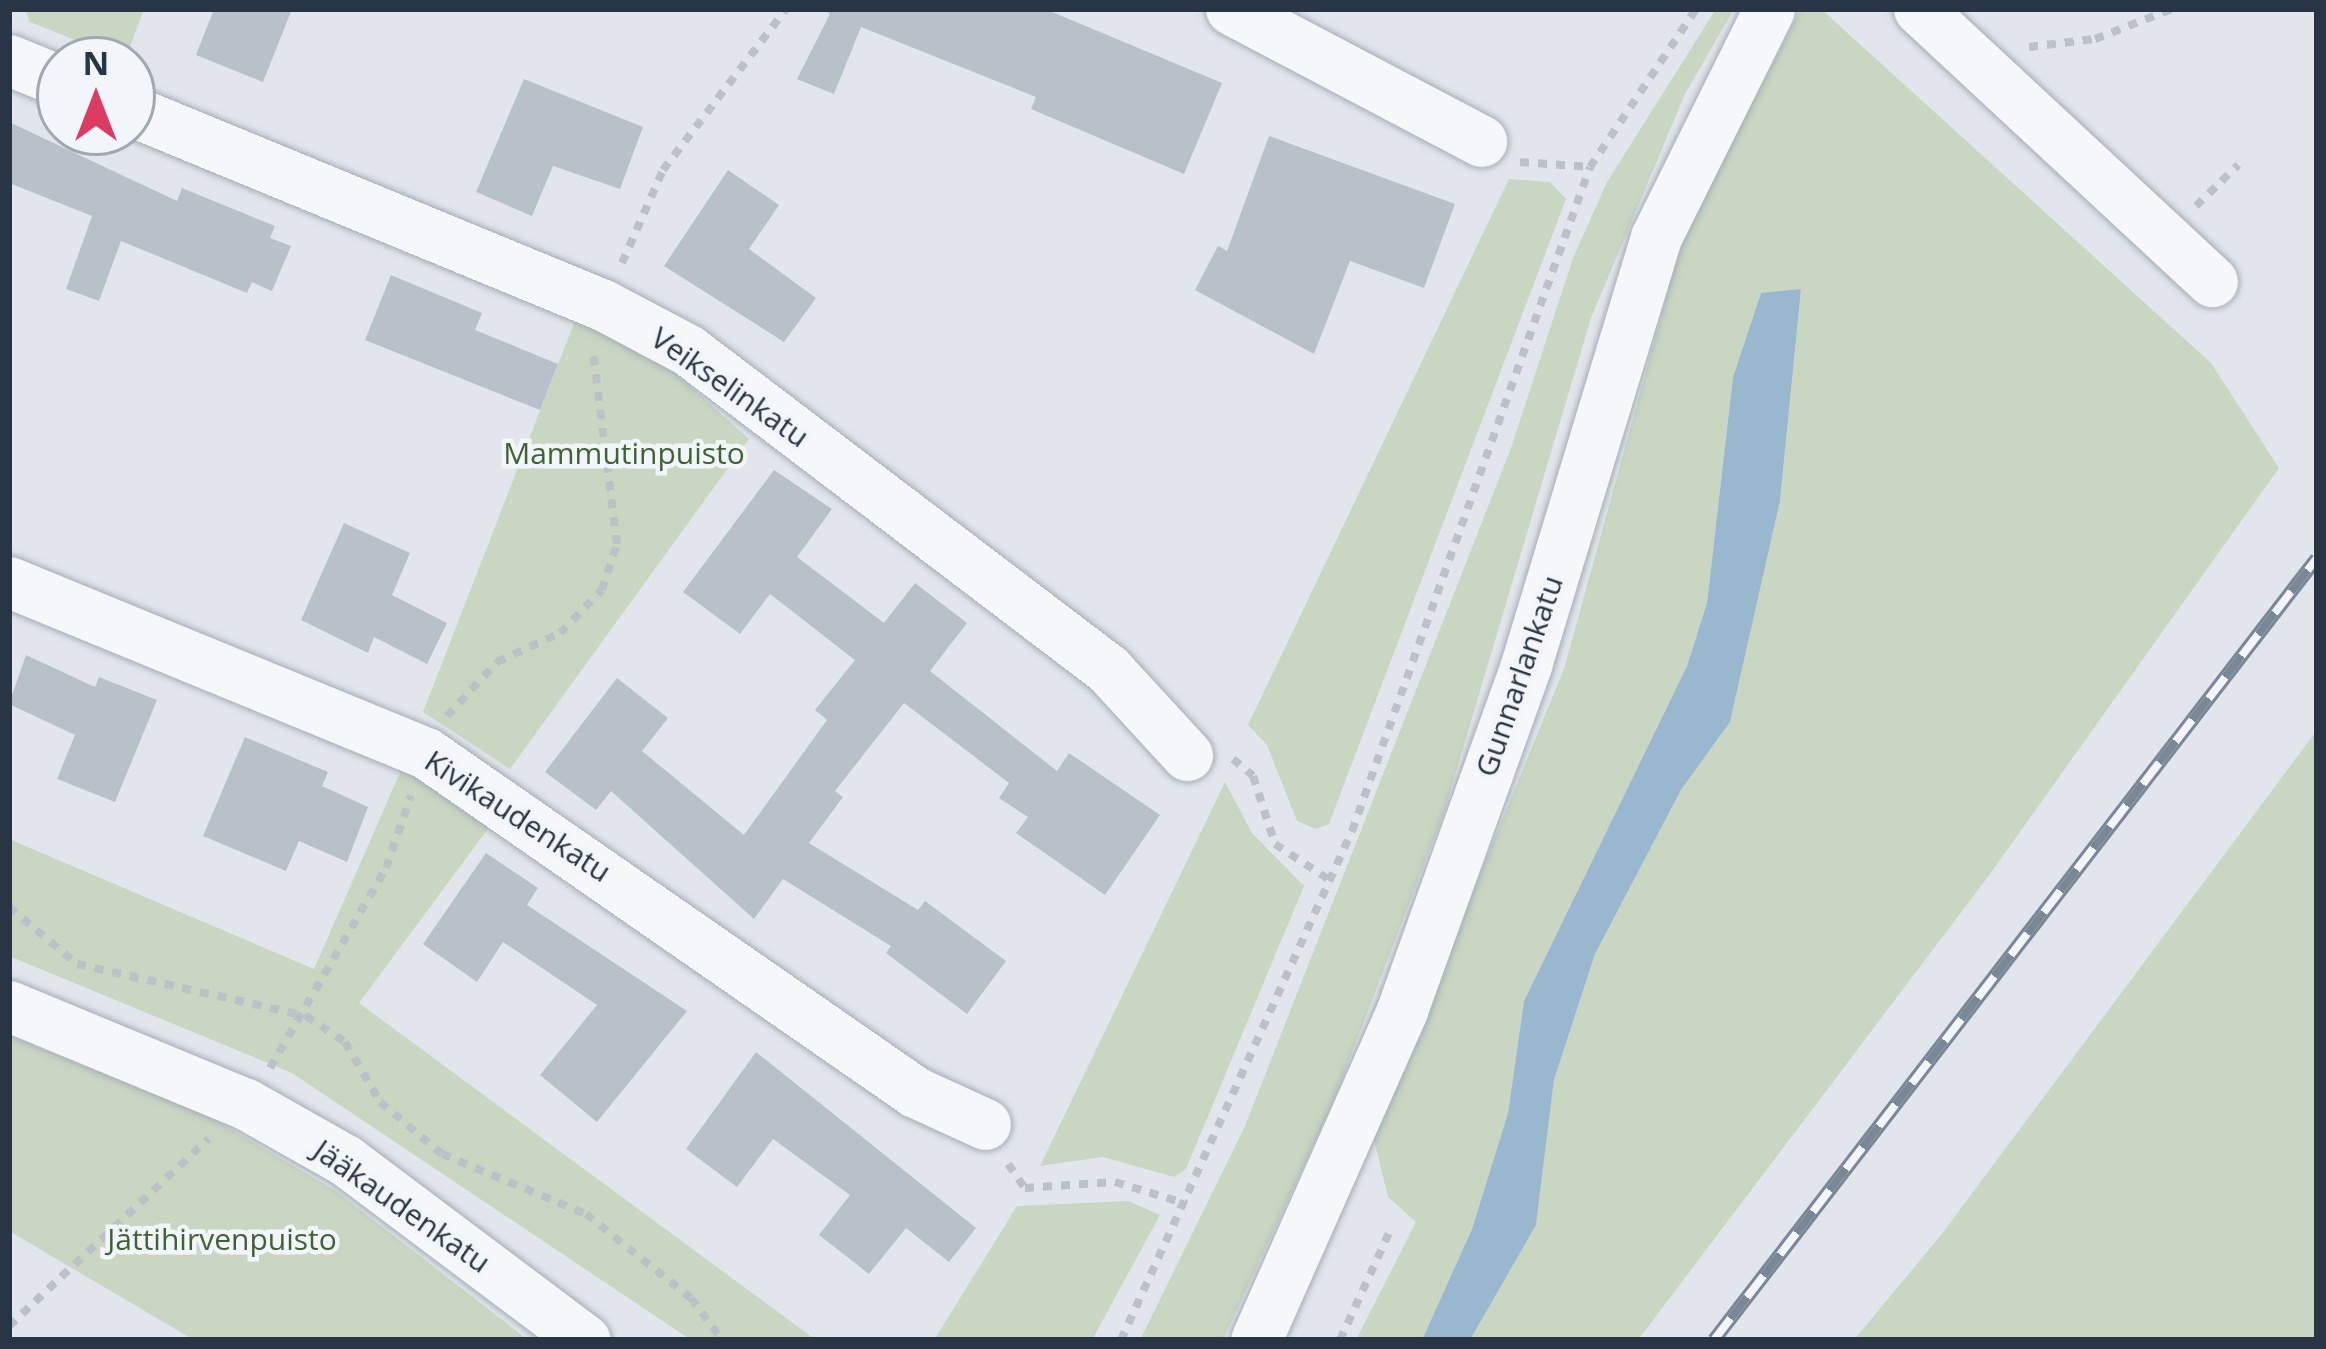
<!DOCTYPE html>
<meta charset="utf-8">
<style>
body{margin:0}
#map{position:relative;width:2326px;height:1349px;overflow:hidden;background:#e2e6ec;font-family:"Open Sans",sans-serif}
div>[style]{position:absolute}
[style*='--x']{left:calc(var(--x)*1px);top:calc(var(--y)*1px);width:calc(var(--w)*1px);rotate:calc(var(--a)*1deg)}
.green>*{inset:0;background:#c9d6c2}
.water>*{inset:0;background:#99b8cf}
.building>*{inset:0;background:#b8c0ca}
.path>*{height:8px;margin-top:-4px;transform-origin:0;background:repeating-linear-gradient(90deg,#bcc1c7 0 9px,transparent 0 18px)}
.roads{filter:drop-shadow(0 0 3px #a6adb7) drop-shadow(0 0 3px #a6adb7)}
.minor>*{height:51px;margin:-25.5px;padding:0 25.5px;transform-origin:25.5px;border-radius:25.5px;background:#f5f7f9}
.rail>*{height:14px;margin-top:-7px;transform-origin:0;background:repeating-linear-gradient(90deg,#f2f5f9 0 27px,#798797 0 54px);box-sizing:border-box;border-block:3px solid #798797}
span{translate:-50% -50%;white-space:nowrap;text-align:center;line-height:1.15;-webkit-text-stroke:9px #f2f5f9;paint-order:stroke}
.street-label{font-size:30px;color:#283545}
.park-label{font-size:30px;color:#416334}
.frame{position:absolute;inset:0;border:12px solid #283545;pointer-events:none}
.north{position:absolute;left:36px;top:36px;width:120px;height:120px;box-sizing:border-box;background:#f2f5f9;border:3px solid #a1a8b1;border-radius:50%;rotate:0deg;font-size:33px;font-weight:700;line-height:48px;text-align:center;color:#283545}
.north::after{content:'';display:block;margin:auto;width:42px;height:54px;background:#dc3c61;clip-path:polygon(50% 0,100% 100%,50% 72%,0 100%)}
</style>
<div id="map">
<div class="green">
<div style="clip-path:polygon(25px 9px,144px 9px,125px 60px,30px 22px)"></div>
<div style="clip-path:polygon(1716px 9px,1734px 9px,1685px 94px,1591px 318px,1444px 812px,1332px 1105px,1223px 1340px,1140px 1340px,1245px 1126px,1511px 448px,1573px 258px,1607px 182px)"></div>
<div style="clip-path:polygon(1801px 9px,1821px 9px,2211px 363px,2279px 468px,1990px 874px,1638px 1340px,1470px 1340px,1536px 1225px,1554px 1080px,1595px 954px,1681px 790px,1730px 722px,1780px 501px,1801px 290px,1761px 293px,1733px 377px,1707px 603px,1687px 666px,1524px 1001px,1508px 1113px,1472px 1229px,1422px 1340px,1356px 1340px,1416px 1222px,1388px 1197px,1373px 1136px,1564px 669px,1684px 234px)"></div>
<div style="clip-path:polygon(1509px 179px,1550px 182px,1566px 199px,1329px 824px,1316px 829px,1297px 821px,1267px 745px,1248px 725px)"></div>
<div style="clip-path:polygon(578px 313px,674px 372px,749px 439px,510px 769px,423px 712px)"></div>
<div style="clip-path:polygon(2317px 730px,2317px 1340px,1854px 1340px,1941px 1235px)"></div>
<div style="clip-path:polygon(402px 768px,493px 822px,359px 1003px,816px 1340px,691px 1340px,292px 1073px,9px 956px,9px 839px,314px 969px)"></div>
<div style="clip-path:polygon(1225px 782px,1252px 833px,1304px 886px,1186px 1169px,1174px 1177px,1103px 1157px,1040px 1166px)"></div>
<div style="clip-path:polygon(9px 1036px,200px 1111px,336px 1191px,528px 1340px,194px 1340px,9px 1231px)"></div>
<div style="clip-path:polygon(1128px 1201px,1160px 1215px,1092px 1340px,934px 1340px,1017px 1206px)"></div>
</div>
<div class="water">
<div style="clip-path:polygon(1801px 289px,1780px 501px,1730px 722px,1681px 790px,1595px 954px,1554px 1080px,1536px 1225px,1470px 1340px,1422px 1340px,1472px 1229px,1508px 1113px,1524px 1001px,1687px 666px,1707px 603px,1733px 377px,1761px 293px)"></div>
</div>
<div class="building">
<div style="clip-path:polygon(214px 9px,292px 9px,263px 82px,196px 55px)"></div>
<div style="clip-path:polygon(822px 9px,1045px 9px,1222px 83px,1184px 174px,1031px 109px,1036px 97px,861px 27px,834px 94px,797px 79px,830px 14px)"></div>
<div style="clip-path:polygon(524px 79px,643px 127px,620px 189px,553px 166px,532px 216px,476px 192px)"></div>
<div style="clip-path:polygon(9px 122px,177px 201px,182px 188px,275px 226px,270px 238px,291px 246px,272px 291px,252px 282px,247px 293px,121px 241px,99px 301px,66px 289px,92px 216px,9px 183px)"></div>
<div style="clip-path:polygon(1269px 136px,1455px 204px,1424px 288px,1350px 261px,1314px 354px,1195px 290px,1218px 246px,1227px 251px)"></div>
<div style="clip-path:polygon(728px 170px,779px 205px,749px 249px,816px 298px,784px 342px,664px 266px)"></div>
<div style="clip-path:polygon(391px 275px,482px 313px,475px 330px,558px 364px,540px 410px,365px 340px)"></div>
<div style="clip-path:polygon(774px 470px,832px 509px,797px 557px,884px 623px,915px 583px,967px 623px,930px 671px,1057px 771px,1069px 753px,1160px 815px,1105px 895px,1016px 833px,1028px 817px,999px 798px,1009px 783px,904px 703px,835px 791px,843px 797px,809px 843px,918px 910px,925px 901px,1006px 961px,967px 1014px,886px 953px,891px 946px,783px 879px,754px 919px,611px 791px,596px 810px,545px 772px,617px 678px,668px 718px,642px 751px,744px 835px,827px 720px,815px 710px,855px 660px,770px 594px,740px 634px,683px 592px)"></div>
<div style="clip-path:polygon(344px 523px,410px 553px,392px 595px,447px 623px,427px 664px,374px 637px,368px 653px,301px 620px)"></div>
<div style="clip-path:polygon(26px 655px,95px 687px,99px 677px,157px 700px,115px 802px,57px 779px,75px 735px,9px 704px)"></div>
<div style="clip-path:polygon(245px 737px,328px 772px,322px 786px,368px 807px,347px 862px,299px 841px,286px 871px,203px 836px)"></div>
<div style="clip-path:polygon(486px 853px,538px 888px,527px 905px,687px 1011px,597px 1122px,540px 1075px,597px 1005px,503px 942px,477px 982px,423px 944px)"></div>
<div style="clip-path:polygon(756px 1052px,976px 1228px,949px 1262px,906px 1228px,869px 1274px,819px 1235px,850px 1195px,773px 1139px,737px 1187px,686px 1149px)"></div>
</div>
<div class="path">
<div style="--x:2029;--y:47;--w:66;--a:-6.9"></div>
<div style="--x:2095;--y:39;--w:83;--a:-21.3"></div>
<div style="--x:1520;--y:162;--w:70;--a:4.1"></div>
<div style="--x:2196;--y:206;--w:59;--a:-44.3"></div>
<div style="--x:622;--y:263;--w:102;--a:-66.2"></div>
<div style="--x:663;--y:170;--w:203;--a:-52.6"></div>
<div style="--x:447;--y:716;--w:74;--a:-47.2"></div>
<div style="--x:497;--y:662;--w:69;--a:-24.7"></div>
<div style="--x:560;--y:633;--w:60;--a:-45.7"></div>
<div style="--x:602;--y:590;--w:48;--a:-71.9"></div>
<div style="--x:617;--y:544;--w:194;--a:-97.1"></div>
<div style="--x:1233;--y:759;--w:26;--a:40"></div>
<div style="--x:1253;--y:776;--w:71;--a:72.1"></div>
<div style="--x:1275;--y:844;--w:64;--a:33.4"></div>
<div style="--x:9;--y:907;--w:89;--a:40"></div>
<div style="--x:77;--y:964;--w:235;--a:12.8"></div>
<div style="--x:306;--y:1016;--w:47;--a:33.7"></div>
<div style="--x:345;--y:1042;--w:69;--a:59.7"></div>
<div style="--x:380;--y:1102;--w:81;--a:40"></div>
<div style="--x:442;--y:1154;--w:156;--a:22.6"></div>
<div style="--x:586;--y:1214;--w:134;--a:38.7"></div>
<div style="--x:691;--y:1298;--w:52;--a:53.6"></div>
<div style="--x:270;--y:1068;--w:231;--a:-59.9"></div>
<div style="--x:386;--y:868;--w:77;--a:-71.1"></div>
<div style="--x:1008;--y:1164;--w:29;--a:55"></div>
<div style="--x:1025;--y:1188;--w:90;--a:-3.8"></div>
<div style="--x:1115;--y:1182;--w:75;--a:17"></div>
<div style="--x:9;--y:1326;--w:274;--a:-43.2"></div>
<div style="--x:1121;--y:1340;--w:559;--a:-65.59"></div>
<div style="--x:1352;--y:831;--w:705;--a:-70.28"></div>
<div style="--x:1590;--y:167;--w:190;--a:-56.1"></div>
<div style="--x:1340;--y:1340;--w:118;--a:-65.4"></div>
</div>
<div class="roads">
<div class="minor">
<div style="--x:1231;--y:9;--w:283;--a:27.8"></div>
<div style="--x:1919;--y:9;--w:400;--a:42.9"></div>
<div style="--x:9;--y:60;--w:55;--a:22.4"></div>
<div style="--x:132;--y:111;--w:509;--a:22.39"></div>
<div style="--x:603;--y:305;--w:96;--a:27.9"></div>
<div style="--x:688;--y:350;--w:527;--a:37.22"></div>
<div style="--x:1108;--y:669;--w:117;--a:47.4"></div>
<div style="--x:9;--y:582;--w:451;--a:22.3"></div>
<div style="--x:426;--y:753;--w:595;--a:34.73"></div>
<div style="--x:915;--y:1092;--w:77;--a:24.6"></div>
<div style="--x:9;--y:1006;--w:256;--a:22.5"></div>
<div style="--x:246;--y:1104;--w:114;--a:29.5"></div>
<div style="--x:345;--y:1160;--w:300;--a:36.9"></div>
<div style="--x:1256;--y:1340;--w:361;--a:-66.1"></div>
<div style="--x:1402;--y:1010;--w:367;--a:-70.2"></div>
<div style="--x:1526;--y:665;--w:447;--a:-73.1"></div>
<div style="--x:1656;--y:237;--w:254;--a:-63.6"></div>
</div>
</div>
<div class="rail">
<div style="--x:1714;--y:1340;--w:987;--a:-52.36"></div>
</div>
<div class="street-label">
<span style="left:730px;top:387px;rotate:35deg">Veikselinkatu</span>
<span style="left:1519px;top:676px;rotate:-71deg">Gunnarlankatu</span>
<span style="left:518px;top:816px;rotate:33deg">Kivikaudenkatu</span>
<span style="left:402px;top:1206px;rotate:35deg">Jääkaudenkatu</span>
</div>
<div class="park-label">
<span style="left:624px;top:453px">Mammutinpuisto</span>
<span style="left:222px;top:1239px">Jättihirvenpuisto</span>
</div>
<div class="frame"></div>
<div class="north">N</div>
</div>
